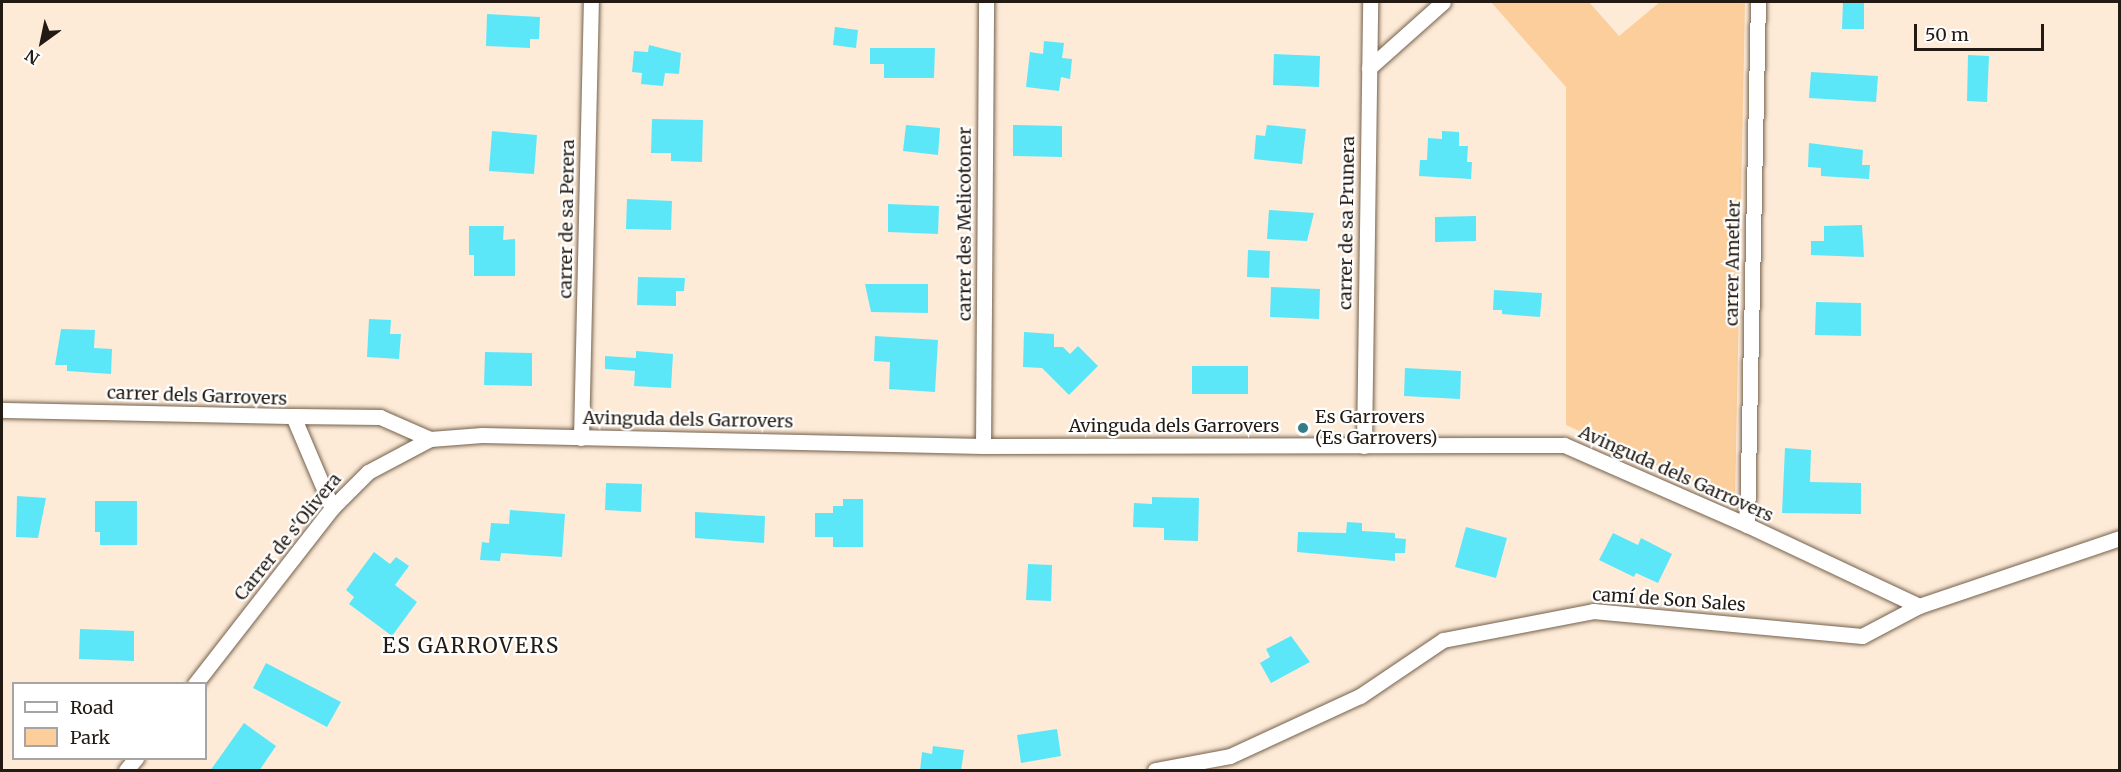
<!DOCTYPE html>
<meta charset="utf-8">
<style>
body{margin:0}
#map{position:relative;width:2121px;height:772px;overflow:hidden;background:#fdebd8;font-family:Merriweather,serif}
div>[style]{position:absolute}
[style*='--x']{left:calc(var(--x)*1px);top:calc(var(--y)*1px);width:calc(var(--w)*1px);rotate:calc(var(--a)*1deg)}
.green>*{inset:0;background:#fbce9b}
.building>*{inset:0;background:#5ce7f9}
.roads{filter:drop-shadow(0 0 2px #74614c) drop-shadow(0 0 2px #74614c)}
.street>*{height:15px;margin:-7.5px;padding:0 7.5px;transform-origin:7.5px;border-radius:7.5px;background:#fff}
.dots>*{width:16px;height:16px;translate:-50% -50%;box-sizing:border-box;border:3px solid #fff;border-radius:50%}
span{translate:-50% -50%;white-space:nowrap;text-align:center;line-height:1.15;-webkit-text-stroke:4.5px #fff;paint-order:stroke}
.street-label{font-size:18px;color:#231b13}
.poi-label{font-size:18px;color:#231b13}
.left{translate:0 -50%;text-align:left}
.quarter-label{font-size:21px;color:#231b13;letter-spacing:1.5px}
.frame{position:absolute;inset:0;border:3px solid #231b13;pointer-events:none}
.legend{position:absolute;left:12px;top:682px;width:195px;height:78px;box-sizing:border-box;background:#fff;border:2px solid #a7a4a1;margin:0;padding:8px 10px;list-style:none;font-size:18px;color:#231b13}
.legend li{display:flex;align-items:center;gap:12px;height:30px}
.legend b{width:30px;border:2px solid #a7a4a1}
.north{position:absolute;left:12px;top:12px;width:60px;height:60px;-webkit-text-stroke:4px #fff;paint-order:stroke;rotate:213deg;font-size:16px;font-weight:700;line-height:24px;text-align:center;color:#231b13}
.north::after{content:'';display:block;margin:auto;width:21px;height:27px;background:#231b13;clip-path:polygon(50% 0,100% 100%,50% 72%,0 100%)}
.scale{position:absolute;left:1914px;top:24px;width:130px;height:27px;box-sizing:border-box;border:3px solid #231b13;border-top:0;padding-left:8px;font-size:18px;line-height:21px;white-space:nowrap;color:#231b13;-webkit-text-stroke:4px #fff;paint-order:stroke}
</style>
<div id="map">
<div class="green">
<div style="clip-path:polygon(1491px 2px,1589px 2px,1619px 36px,1660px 2px,1745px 2px,1735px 500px,1566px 425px,1566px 87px)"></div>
</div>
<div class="building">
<div style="clip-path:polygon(1843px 2px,1864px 2px,1864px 29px,1842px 29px)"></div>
<div style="clip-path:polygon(487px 14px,540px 17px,539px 39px,530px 39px,530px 48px,486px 46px)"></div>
<div style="clip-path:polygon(835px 27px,858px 30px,856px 48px,833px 45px)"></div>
<div style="clip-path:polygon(1044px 41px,1064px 43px,1062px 58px,1072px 59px,1070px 79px,1061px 77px,1059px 91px,1026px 87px,1030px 52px,1043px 54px)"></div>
<div style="clip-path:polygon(649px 45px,681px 53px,679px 74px,665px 73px,663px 86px,641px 84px,642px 73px,632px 72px,634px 51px,648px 52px)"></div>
<div style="clip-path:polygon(870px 48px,935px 48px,934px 78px,884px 78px,884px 64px,870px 64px)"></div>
<div style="clip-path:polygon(1274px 54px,1320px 56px,1319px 87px,1273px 85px)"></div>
<div style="clip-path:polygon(1968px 55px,1989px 56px,1987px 102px,1967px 101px)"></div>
<div style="clip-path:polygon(1811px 72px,1878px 76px,1876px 102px,1809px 98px)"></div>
<div style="clip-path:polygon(652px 119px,703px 120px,702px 162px,671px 161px,671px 153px,651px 153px)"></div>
<div style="clip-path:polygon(906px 125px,940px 128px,938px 155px,903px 151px)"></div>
<div style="clip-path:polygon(1013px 125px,1062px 126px,1062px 157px,1013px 156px)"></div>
<div style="clip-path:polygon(1267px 125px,1306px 129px,1302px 164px,1254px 159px,1256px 135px,1265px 136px)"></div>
<div style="clip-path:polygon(492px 131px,537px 135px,534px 174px,489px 171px)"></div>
<div style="clip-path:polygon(1442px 131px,1459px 132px,1459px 146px,1468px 146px,1467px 162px,1472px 162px,1471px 179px,1419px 176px,1420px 160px,1427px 160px,1428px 138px,1442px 139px)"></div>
<div style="clip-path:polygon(1809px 143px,1863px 150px,1862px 165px,1870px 165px,1869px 179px,1821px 176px,1821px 168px,1808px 167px)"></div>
<div style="clip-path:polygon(627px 199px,672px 201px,671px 230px,626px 229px)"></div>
<div style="clip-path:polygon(888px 204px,939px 206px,938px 234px,888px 232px)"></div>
<div style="clip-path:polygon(1269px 210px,1314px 213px,1307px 241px,1267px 239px)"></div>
<div style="clip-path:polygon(1476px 216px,1476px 241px,1435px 242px,1435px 217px)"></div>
<div style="clip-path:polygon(1862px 225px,1864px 257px,1811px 255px,1811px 241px,1824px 241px,1824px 226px)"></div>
<div style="clip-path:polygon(469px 226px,504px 226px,503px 240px,515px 239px,515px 276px,474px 276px,474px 255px,469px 255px)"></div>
<div style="clip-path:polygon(1248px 250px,1270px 251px,1269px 278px,1247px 277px)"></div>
<div style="clip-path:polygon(638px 277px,685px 278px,684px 291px,676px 291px,676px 306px,637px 305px)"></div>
<div style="clip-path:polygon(865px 284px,928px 284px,928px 313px,871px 312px)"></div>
<div style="clip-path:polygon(1271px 287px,1320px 289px,1319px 319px,1270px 317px)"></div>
<div style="clip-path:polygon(1494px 290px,1542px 293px,1540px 317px,1502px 314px,1502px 310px,1493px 310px)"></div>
<div style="clip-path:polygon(1816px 302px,1861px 303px,1861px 336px,1815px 335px)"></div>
<div style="clip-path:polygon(369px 319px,391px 320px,390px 334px,401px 334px,399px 359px,367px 357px)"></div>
<div style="clip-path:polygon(61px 329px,95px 330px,94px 348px,112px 349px,111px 374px,67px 371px,67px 365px,55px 365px)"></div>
<div style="clip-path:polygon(1024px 332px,1054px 334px,1054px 347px,1063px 347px,1070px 354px,1078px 346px,1098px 366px,1069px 395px,1042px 368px,1023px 367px)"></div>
<div style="clip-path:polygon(875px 336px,938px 340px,935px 392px,889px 389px,890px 362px,874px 361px)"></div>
<div style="clip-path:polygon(636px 351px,673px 354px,671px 388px,634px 386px,635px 371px,605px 369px,605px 356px,636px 358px)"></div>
<div style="clip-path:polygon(485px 352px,532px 353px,532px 386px,484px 385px)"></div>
<div style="clip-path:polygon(1192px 366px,1248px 366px,1248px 394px,1192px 394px)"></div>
<div style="clip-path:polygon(1405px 368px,1461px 371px,1460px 399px,1404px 396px)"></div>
<div style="clip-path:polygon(1785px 448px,1811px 450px,1810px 482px,1861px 483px,1861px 514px,1782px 513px)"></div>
<div style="clip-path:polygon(606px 483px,642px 484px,641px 512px,605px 510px)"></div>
<div style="clip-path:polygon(17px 496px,46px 498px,38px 538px,16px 537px)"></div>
<div style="clip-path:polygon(1152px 497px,1199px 498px,1198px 541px,1164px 540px,1164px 528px,1133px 527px,1134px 503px,1152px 504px)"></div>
<div style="clip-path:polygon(843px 499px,863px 499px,863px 547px,833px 547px,833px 537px,815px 537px,815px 513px,833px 513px,833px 506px,843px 506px)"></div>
<div style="clip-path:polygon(95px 501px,137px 501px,137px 545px,100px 545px,100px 532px,95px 532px)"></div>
<div style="clip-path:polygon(510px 510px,565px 514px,562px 557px,501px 553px,500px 561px,480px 560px,482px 542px,489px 543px,491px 523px,509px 524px)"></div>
<div style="clip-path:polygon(695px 512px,765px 516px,764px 543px,695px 538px)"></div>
<div style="clip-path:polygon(1347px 522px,1362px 523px,1362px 531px,1395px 533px,1395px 538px,1406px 539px,1405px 553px,1395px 553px,1395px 561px,1297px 552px,1298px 532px,1346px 533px)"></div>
<div style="clip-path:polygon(1466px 527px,1507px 538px,1496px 578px,1455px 567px)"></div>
<div style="clip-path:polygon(1613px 533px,1638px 545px,1641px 538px,1672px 554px,1658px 583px,1636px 573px,1634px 577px,1599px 560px)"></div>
<div style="clip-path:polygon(374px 552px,390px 564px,396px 557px,409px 566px,395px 585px,417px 602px,392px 636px,349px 604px,354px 597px,346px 590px)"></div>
<div style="clip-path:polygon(1028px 564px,1052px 565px,1051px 601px,1026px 600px)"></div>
<div style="clip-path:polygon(80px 629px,134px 631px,134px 661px,79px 659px)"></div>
<div style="clip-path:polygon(1291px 636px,1310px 662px,1271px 683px,1260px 663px,1270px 657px,1266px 649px)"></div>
<div style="clip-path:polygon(266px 663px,341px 702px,327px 727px,253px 688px)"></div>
<div style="clip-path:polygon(244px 723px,276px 746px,259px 771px,210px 771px)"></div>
<div style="clip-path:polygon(1057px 729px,1061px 756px,1021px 763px,1017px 735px)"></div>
<div style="clip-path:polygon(933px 746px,964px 750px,961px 771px,920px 771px,922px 752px,932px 754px)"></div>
</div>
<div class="roads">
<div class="street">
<div style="--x:1369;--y:68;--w:99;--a:-41.7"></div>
<div style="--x:2;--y:410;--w:291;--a:1.2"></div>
<div style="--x:293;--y:416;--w:100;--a:67"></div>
<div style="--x:293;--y:416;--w:87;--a:0.7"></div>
<div style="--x:380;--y:417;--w:55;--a:23.7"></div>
<div style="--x:581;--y:438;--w:436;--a:-88.7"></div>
<div style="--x:983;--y:446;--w:444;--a:-89.6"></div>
<div style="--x:1364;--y:446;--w:444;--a:-89.2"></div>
<div style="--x:1747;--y:525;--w:523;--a:-88.8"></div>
<div style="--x:195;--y:684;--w:223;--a:-52.1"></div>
<div style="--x:332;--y:508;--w:51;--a:-45"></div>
<div style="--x:368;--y:472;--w:70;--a:-28"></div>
<div style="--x:430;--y:439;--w:52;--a:-4.4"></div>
<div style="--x:482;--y:435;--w:501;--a:1.26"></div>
<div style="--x:983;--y:446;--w:581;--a:-0.1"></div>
<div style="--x:1564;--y:445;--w:200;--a:23.6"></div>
<div style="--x:1747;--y:525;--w:190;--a:25.2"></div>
<div style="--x:126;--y:770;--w:16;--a:-50"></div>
<div style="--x:1155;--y:770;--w:76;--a:-10.6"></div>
<div style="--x:1230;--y:756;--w:143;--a:-24.8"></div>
<div style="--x:1360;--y:696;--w:100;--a:-34"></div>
<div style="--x:1443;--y:640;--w:153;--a:-10.9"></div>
<div style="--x:1593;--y:611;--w:270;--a:5.3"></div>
<div style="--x:1862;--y:636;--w:64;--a:-27.8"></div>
<div style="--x:1919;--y:606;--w:212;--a:-18.7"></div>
</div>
</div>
<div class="dots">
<div style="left:1303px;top:428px;background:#357d86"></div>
</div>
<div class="street-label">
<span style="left:567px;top:219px;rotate:-89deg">carrer de sa Perera</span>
<span style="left:1347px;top:223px;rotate:-89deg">carrer de sa Prunera</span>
<span style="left:965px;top:224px;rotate:-90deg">carrer des Melicotoner</span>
<span style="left:1733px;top:263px;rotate:-89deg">carrer Ametler</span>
<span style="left:197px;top:396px;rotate:2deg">carrer dels Garrovers</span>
<span style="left:688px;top:420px;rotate:1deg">Avinguda dels Garrovers</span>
<span style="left:1174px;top:426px">Avinguda dels Garrovers</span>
<span style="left:1676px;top:474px;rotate:24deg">Avinguda dels Garrovers</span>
<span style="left:288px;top:537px;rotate:-51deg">Carrer de s'Olivera</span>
<span style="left:1669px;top:600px;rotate:4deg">camí de Son Sales</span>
</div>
<div class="poi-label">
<span class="left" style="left:1315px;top:428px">Es Garrovers<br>(Es Garrovers)</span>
</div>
<div class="quarter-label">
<span style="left:471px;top:646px">ES GARROVERS</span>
</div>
<div class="frame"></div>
<ul class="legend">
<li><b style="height:8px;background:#fff"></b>Road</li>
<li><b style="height:16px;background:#fbce9b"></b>Park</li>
</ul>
<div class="north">N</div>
<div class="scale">50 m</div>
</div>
